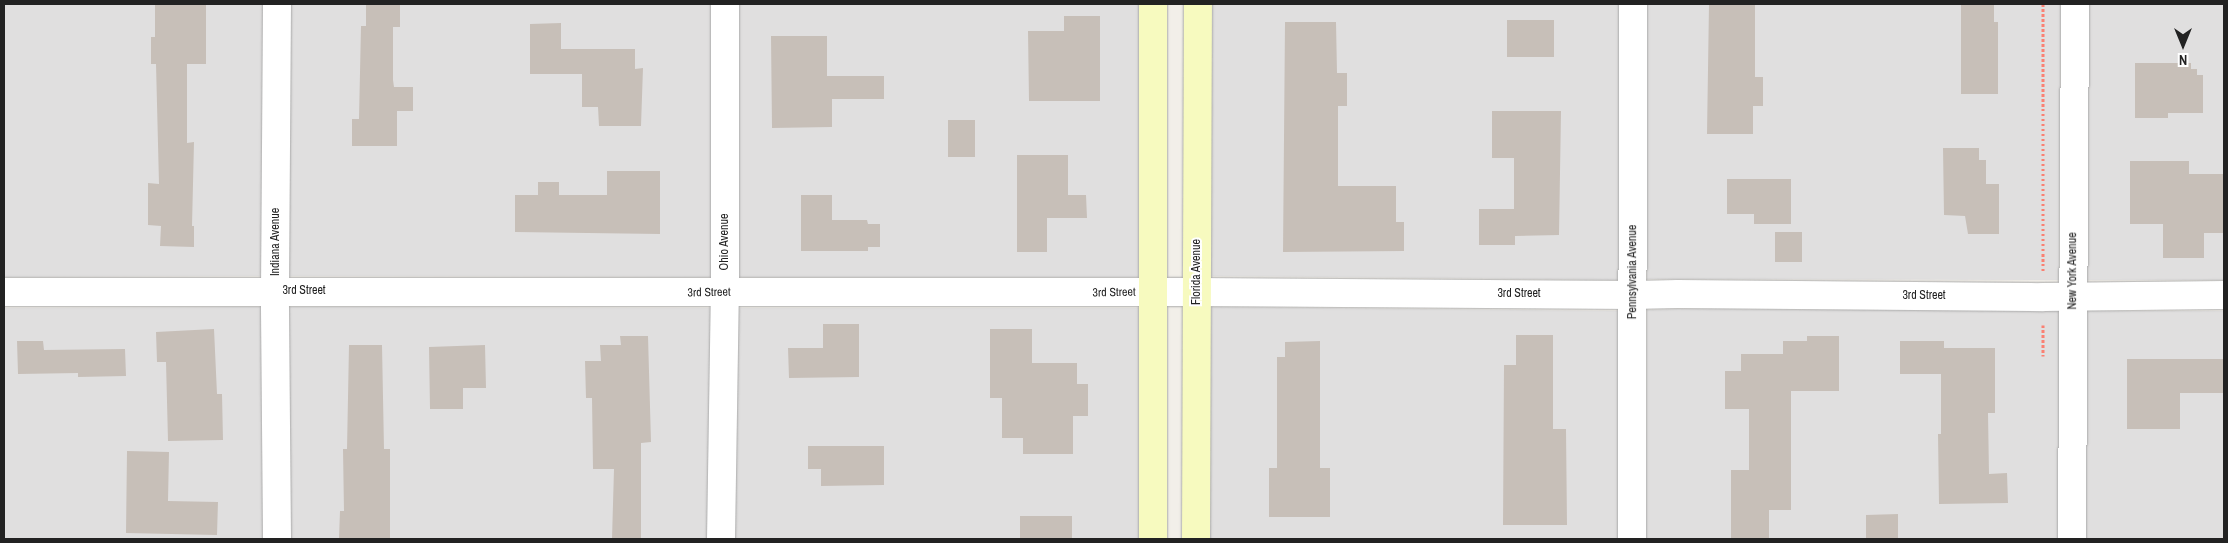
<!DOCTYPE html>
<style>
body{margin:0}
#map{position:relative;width:2228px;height:543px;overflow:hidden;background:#f2efe9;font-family:"Archivo Narrow",sans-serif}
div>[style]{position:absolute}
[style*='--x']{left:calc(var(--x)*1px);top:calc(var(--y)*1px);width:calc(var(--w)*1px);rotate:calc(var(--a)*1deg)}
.residential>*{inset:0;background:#e0dfdf}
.building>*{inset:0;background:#c7bfb8}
.path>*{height:3px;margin-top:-1.5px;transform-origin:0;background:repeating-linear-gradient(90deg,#fa8072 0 2.5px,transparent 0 5px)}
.roads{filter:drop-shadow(0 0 1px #a9a9a9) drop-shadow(0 0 1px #a9a9a9)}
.minor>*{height:28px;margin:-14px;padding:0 14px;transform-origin:14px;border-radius:14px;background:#fff}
.secondary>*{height:28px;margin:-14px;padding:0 14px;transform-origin:14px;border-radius:14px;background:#f7fabf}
span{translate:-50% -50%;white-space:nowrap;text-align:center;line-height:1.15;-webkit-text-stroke:4px #fff;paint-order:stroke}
.street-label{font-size:12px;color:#222}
.frame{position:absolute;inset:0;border:5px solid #222;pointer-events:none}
.north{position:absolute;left:2158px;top:20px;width:50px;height:50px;-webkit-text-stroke:4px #fff;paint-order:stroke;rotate:180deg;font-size:14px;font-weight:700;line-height:20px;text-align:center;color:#222}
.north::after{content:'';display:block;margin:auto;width:18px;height:22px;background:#222;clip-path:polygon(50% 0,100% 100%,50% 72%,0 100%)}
</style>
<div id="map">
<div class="residential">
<div style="clip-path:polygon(4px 4px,263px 4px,262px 276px,4px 277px)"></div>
<div style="clip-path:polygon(291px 4px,711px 4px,711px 277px,289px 276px)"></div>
<div style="clip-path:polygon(739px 4px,1139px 4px,1139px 277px,739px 277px)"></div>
<div style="clip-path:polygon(1212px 4px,1619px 4px,1619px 280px,1211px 276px)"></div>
<div style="clip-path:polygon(1647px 4px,2061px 4px,2059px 280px,1647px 279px)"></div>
<div style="clip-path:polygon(2088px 4px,2224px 4px,2224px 280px,2086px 280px)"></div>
<div style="clip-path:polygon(262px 307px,263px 539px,4px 539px,4px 308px)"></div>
<div style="clip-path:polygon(289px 307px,711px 308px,708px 539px,291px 539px)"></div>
<div style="clip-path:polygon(1210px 307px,1619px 311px,1618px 539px,1209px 539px)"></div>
<div style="clip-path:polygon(738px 308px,1139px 308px,1139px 539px,735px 539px)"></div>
<div style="clip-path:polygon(1678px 309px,2059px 311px,2059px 539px,1646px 539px,1647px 310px)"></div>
<div style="clip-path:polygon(2086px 311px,2224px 311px,2224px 539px,2086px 539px)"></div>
</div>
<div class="building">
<div style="clip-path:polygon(155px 4px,206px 4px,206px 64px,187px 64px,187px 143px,194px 142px,192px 226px,194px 226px,194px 247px,160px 246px,161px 226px,148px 225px,148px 183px,159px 184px,156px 64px,151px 64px,151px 37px,155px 37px)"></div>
<div style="clip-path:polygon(366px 4px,400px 4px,400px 27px,393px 27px,393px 80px,394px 87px,413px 87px,413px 111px,397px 111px,397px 146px,352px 146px,352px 119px,359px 119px,361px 26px,366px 26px)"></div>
<div style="clip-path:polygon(1709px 4px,1755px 4px,1755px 77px,1763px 77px,1763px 106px,1753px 106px,1753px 134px,1707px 134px)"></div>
<div style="clip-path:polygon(1961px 4px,1994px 4px,1994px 22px,1998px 22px,1998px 94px,1961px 94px)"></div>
<div style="clip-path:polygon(1064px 16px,1100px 16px,1100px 101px,1029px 101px,1028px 31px,1064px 31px)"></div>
<div style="clip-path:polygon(1507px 20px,1554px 20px,1554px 57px,1507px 57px)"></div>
<div style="clip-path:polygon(1285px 22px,1336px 22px,1337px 73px,1347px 73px,1347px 106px,1338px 106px,1338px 186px,1396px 186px,1396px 222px,1404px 222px,1404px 251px,1283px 252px)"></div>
<div style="clip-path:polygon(561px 23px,561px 49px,635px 49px,635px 69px,643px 68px,641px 126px,599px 126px,598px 107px,582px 107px,582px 74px,530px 74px,530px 24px)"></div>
<div style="clip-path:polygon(771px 36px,827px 36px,827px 76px,884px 76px,884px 99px,832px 99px,832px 127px,772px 128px)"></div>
<div style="clip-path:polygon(2135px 63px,2191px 63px,2191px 69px,2197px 69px,2197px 75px,2203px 75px,2203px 113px,2168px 113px,2168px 118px,2135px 118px)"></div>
<div style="clip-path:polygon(1492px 111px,1561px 111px,1559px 235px,1515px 236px,1515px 245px,1479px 245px,1479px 209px,1514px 209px,1514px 158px,1492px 158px)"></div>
<div style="clip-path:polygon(948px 120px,975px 120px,975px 157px,948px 157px)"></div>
<div style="clip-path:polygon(1943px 148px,1979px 148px,1979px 160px,1986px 160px,1986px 184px,1999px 184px,1999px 234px,1968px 234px,1965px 216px,1944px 215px)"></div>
<div style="clip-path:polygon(1017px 155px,1068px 155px,1068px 195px,1086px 195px,1087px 218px,1047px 218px,1047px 252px,1017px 252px)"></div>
<div style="clip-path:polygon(2130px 161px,2189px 161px,2189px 174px,2224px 174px,2224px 233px,2204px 233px,2204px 258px,2163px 258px,2163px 224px,2130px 224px)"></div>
<div style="clip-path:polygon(607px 171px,660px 171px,660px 234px,515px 232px,515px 195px,538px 195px,538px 182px,559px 182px,559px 195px,607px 195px)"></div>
<div style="clip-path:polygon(1727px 179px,1791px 179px,1791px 224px,1754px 224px,1754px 214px,1727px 214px)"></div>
<div style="clip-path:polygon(801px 195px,832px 195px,832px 220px,867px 220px,868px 224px,880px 224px,880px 247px,868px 247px,868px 251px,801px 251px)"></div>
<div style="clip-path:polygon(1775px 232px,1802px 232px,1802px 262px,1775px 262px)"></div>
<div style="clip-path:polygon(823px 324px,859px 324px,859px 377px,789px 378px,788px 348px,823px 348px)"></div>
<div style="clip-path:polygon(214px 329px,217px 394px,222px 394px,223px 440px,168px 441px,166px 362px,157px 362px,156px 332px)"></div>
<div style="clip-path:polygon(990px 329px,1032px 329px,1032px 363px,1077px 363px,1077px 384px,1088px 384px,1088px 416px,1073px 416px,1073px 454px,1023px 454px,1023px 438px,1002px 438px,1002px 398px,990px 398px)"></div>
<div style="clip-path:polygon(1516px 335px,1553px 335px,1553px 429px,1566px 429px,1567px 525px,1503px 525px,1504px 365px,1516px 365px)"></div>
<div style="clip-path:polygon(620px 336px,648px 336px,651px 442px,641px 443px,641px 539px,612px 539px,614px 469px,593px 469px,592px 398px,586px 398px,585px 361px,601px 361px,600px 345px,621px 345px)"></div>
<div style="clip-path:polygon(1807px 336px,1839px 336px,1839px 391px,1791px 391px,1791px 510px,1769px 510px,1769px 539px,1731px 539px,1731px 470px,1749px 470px,1749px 409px,1725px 409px,1725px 371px,1741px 371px,1741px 354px,1783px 354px,1783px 341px,1807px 341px)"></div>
<div style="clip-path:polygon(17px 341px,43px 341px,44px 350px,125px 349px,126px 376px,78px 377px,78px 373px,18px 374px)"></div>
<div style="clip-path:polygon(1320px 341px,1320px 468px,1330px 468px,1330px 517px,1269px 517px,1269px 468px,1277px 468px,1277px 357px,1285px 357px,1285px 342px)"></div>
<div style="clip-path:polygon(1900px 341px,1944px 341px,1944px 348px,1995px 348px,1995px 413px,1988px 413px,1989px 474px,2007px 473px,2008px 503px,1939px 504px,1938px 434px,1941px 434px,1941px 374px,1900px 374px)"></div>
<div style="clip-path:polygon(349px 345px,382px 345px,384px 449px,390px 449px,390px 539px,339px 539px,340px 511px,344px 511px,343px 449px,347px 449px)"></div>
<div style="clip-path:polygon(485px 345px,486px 388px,463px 388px,463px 409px,430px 409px,429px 347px)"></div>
<div style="clip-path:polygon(2127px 359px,2224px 359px,2224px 393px,2180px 393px,2180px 429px,2127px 429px)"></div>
<div style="clip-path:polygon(808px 446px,884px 446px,884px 485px,821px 486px,821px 469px,808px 469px)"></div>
<div style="clip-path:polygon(127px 451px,169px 452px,168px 501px,218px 502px,217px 535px,126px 533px)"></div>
<div style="clip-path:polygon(1898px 514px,1898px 539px,1866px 539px,1866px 515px)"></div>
<div style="clip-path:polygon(1020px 516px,1072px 516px,1072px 539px,1020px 539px)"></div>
</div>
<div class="path">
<div style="--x:2043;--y:271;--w:267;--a:-90"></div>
<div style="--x:2043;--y:325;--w:31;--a:90"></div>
</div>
<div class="roads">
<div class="minor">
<div style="--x:4;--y:292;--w:1193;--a:0"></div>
<div style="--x:1197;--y:292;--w:436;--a:0.4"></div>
<div style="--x:1633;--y:295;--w:45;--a:-1.3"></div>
<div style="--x:1678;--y:294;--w:365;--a:0.5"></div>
<div style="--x:2043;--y:297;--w:181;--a:-0.6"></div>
<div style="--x:277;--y:539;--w:248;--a:-90.5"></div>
<div style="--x:275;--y:291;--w:287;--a:-89.6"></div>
<div style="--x:721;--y:539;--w:246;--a:-89.1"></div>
<div style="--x:725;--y:293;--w:289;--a:-90"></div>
<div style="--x:1632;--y:539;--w:535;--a:-89.89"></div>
<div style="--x:2072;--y:539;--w:535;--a:-89.68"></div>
</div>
<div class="secondary">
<div style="--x:1153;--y:4;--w:535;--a:90"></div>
<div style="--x:1196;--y:539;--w:535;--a:-89.79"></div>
</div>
</div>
<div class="street-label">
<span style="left:276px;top:242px;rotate:-90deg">Indiana Avenue</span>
<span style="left:725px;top:242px;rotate:-90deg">Ohio Avenue</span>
<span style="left:2073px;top:271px;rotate:-90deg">New York Avenue</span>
<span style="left:1197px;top:272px;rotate:-90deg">Florida Avenue</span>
<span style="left:1633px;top:272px;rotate:-90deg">Pennsylvania Avenue</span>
<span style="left:304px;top:291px">3rd Street</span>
<span style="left:709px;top:293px;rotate:-1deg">3rd Street</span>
<span style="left:1114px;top:293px;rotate:-1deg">3rd Street</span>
<span style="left:1519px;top:294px">3rd Street</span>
<span style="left:1924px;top:296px">3rd Street</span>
</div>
<div class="frame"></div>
<div class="north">N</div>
</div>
